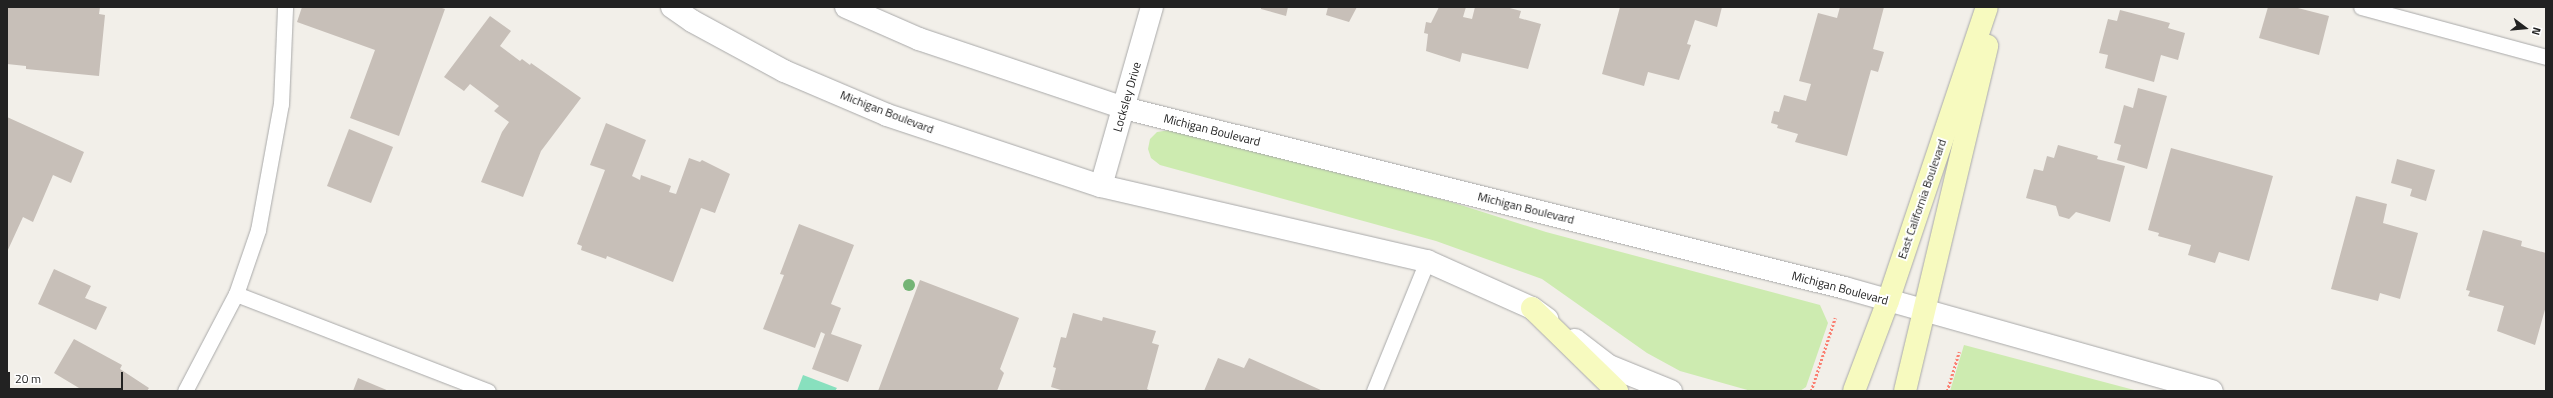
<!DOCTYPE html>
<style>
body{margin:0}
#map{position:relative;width:2553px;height:398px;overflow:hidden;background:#f2efe9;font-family:"Titillium Web",sans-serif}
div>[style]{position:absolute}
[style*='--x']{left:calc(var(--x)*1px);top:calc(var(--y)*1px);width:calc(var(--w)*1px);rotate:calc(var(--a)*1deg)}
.grass>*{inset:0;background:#cdebb0}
.pitch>*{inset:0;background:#88e0be}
.building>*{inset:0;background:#c7bfb8}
.path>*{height:2.5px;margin-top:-1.25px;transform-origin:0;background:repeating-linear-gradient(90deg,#fa8072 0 2px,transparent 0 4px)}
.roads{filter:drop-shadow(0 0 1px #a9a9a9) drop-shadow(0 0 1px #a9a9a9)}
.lane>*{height:15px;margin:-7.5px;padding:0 7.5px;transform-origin:7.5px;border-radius:7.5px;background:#fff}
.street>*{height:22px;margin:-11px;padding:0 11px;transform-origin:11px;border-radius:11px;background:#fff}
.secondary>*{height:22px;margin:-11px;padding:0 11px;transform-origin:11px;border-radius:11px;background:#f7fabf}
.trees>*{width:12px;height:12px;margin:-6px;border-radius:50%;background:#74b475}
span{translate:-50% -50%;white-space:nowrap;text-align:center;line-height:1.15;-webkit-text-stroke:4px #fff;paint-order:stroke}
.street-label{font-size:12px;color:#222}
.frame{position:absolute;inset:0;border:8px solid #222;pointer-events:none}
.north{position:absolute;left:2505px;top:8px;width:40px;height:40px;-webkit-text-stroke:3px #fff;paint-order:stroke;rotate:106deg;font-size:11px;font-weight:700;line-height:16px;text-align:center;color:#222}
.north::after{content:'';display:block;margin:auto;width:14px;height:18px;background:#222;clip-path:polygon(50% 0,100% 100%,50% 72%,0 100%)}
.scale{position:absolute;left:8px;top:372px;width:115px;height:18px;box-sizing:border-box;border:2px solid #222;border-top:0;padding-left:5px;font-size:12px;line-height:14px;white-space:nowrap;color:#222;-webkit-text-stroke:3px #fff;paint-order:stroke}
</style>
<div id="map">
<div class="grass">
<div style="clip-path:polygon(1170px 130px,1448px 201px,1546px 232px,1820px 305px,1828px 323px,1806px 387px,1800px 391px,1751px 391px,1680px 371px,1647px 353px,1542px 279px,1436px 241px,1160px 165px,1151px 158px,1148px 149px,1150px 139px,1157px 132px)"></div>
<div style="clip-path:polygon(1964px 345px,2138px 391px,1950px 391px)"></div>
</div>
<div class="pitch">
<div style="clip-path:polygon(803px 375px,837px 388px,835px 391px,797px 391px)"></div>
</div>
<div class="building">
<div style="clip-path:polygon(8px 7px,100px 7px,99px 14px,105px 15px,99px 76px,26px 69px,26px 66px,7px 64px)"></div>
<div style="clip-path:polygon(302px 7px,439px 7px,445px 9px,399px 136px,350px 118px,375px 50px,297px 22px)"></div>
<div style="clip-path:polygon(1261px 7px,1288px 7px,1286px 16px,1261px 9px)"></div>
<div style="clip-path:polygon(1328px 7px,1357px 7px,1349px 22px,1326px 15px)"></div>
<div style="clip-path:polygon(1439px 7px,1466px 7px,1463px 17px,1472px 19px,1475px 7px,1506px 7px,1521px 11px,1519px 18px,1541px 24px,1528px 69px,1462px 53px,1460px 62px,1426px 51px,1428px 34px,1424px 33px,1426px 22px,1431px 23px)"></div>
<div style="clip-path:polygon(1620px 7px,1722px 7px,1717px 27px,1695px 20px,1687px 44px,1691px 45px,1679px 80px,1648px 72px,1644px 86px,1602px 74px)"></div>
<div style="clip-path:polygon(1840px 7px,1884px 7px,1873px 49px,1884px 52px,1878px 72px,1871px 70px,1847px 156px,1795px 142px,1798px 134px,1777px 128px,1778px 125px,1771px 123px,1774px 111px,1779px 112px,1784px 95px,1806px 101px,1811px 84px,1799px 81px,1818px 13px,1837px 18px)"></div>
<div style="clip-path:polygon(2268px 7px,2294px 7px,2329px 16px,2319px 55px,2259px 38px)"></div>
<div style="clip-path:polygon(2120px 10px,2170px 23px,2168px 28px,2185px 33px,2178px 60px,2161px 55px,2154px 82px,2105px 68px,2108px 55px,2099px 53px,2108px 19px,2117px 21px)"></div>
<div style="clip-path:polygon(490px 16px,511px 31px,500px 46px,520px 61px,522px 59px,530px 65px,531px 63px,581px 98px,541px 151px,523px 197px,481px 182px,502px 132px,509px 122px,494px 111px,499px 106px,470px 84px,464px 91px,444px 77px)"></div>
<div style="clip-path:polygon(2138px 88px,2167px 96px,2147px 169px,2117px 160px,2121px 145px,2114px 143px,2124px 105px,2133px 108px)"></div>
<div style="clip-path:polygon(7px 117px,84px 152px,71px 183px,53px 175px,33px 222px,23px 217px,7px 252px)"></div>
<div style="clip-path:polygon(606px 123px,646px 140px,632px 176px,640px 180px,641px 175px,671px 186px,669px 192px,676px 194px,689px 158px,700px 162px,702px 160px,730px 174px,715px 213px,701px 208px,673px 282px,607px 256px,606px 259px,581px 250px,582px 246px,577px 244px,605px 170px,590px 165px)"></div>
<div style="clip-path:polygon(349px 129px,393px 147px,371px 203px,327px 186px)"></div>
<div style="clip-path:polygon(2058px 145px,2098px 156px,2097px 159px,2125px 166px,2110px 222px,2076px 212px,2069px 219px,2059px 216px,2056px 206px,2026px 198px,2034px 169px,2043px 171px,2047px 156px,2054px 158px)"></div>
<div style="clip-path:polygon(2171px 148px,2273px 176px,2249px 261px,2219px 252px,2215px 263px,2188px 255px,2191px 245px,2158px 236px,2159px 233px,2148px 230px)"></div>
<div style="clip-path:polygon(2397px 159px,2435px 170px,2426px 201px,2410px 196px,2412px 189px,2391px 183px)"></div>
<div style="clip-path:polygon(2356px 196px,2387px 204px,2383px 223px,2418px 233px,2400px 299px,2380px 293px,2378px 301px,2331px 289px)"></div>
<div style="clip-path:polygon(799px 224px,854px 245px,831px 304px,841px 308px,831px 334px,862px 345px,848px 382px,812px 369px,825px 334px,821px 332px,815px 348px,763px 329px,784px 275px,780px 274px)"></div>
<div style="clip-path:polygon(2483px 230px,2522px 241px,2521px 246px,2546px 253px,2546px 306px,2535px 345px,2497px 331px,2504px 306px,2468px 296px,2470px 291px,2466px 290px)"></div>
<div style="clip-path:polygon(54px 269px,91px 286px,85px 298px,107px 307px,96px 330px,38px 304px)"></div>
<div style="clip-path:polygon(920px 280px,1019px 318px,1000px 369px,1004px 373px,997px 391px,878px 391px)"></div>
<div style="clip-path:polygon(1073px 313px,1102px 321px,1103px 317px,1156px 331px,1152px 343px,1159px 345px,1147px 389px,1151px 391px,1064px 391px,1051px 387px,1056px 368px,1053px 367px,1061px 337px,1066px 338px)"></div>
<div style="clip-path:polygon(74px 339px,122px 365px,120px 369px,149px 388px,147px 391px,84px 391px,54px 373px)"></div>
<div style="clip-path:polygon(1218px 358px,1244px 368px,1249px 358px,1323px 391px,1204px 391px)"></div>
<div style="clip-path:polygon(358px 378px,389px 391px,353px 391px)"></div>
</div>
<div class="path">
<div style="--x:1811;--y:391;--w:77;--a:-71.8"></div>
<div style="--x:1947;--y:391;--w:41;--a:-72.9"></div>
</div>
<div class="roads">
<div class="lane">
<div style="--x:2361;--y:7;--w:192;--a:15.1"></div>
<div style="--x:236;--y:294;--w:270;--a:21.1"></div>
<div style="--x:185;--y:391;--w:110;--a:-62.3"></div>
<div style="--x:236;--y:294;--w:68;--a:-71"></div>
<div style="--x:258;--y:230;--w:128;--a:-79.7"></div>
<div style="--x:281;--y:104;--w:97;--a:-87.6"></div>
<div style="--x:1374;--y:391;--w:140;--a:-67.8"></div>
</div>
<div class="street">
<div style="--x:672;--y:7;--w:24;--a:35"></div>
<div style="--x:692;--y:21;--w:105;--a:28.5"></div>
<div style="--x:784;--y:71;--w:112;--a:23.1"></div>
<div style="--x:887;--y:115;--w:225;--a:18.4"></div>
<div style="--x:1101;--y:186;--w:335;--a:13"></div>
<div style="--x:1427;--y:261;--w:115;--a:24.1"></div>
<div style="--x:1532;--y:308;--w:19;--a:36"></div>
<div style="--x:846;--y:7;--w:80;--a:23.7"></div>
<div style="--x:919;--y:39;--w:216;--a:18.6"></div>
<div style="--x:1124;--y:108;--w:743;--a:14.02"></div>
<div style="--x:1845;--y:288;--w:381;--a:15.7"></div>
<div style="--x:1101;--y:186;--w:186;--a:-74.1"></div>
<div style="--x:1575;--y:340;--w:43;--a:37.4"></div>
<div style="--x:1609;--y:366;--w:67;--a:22"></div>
</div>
<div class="secondary">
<div style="--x:1532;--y:308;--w:119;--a:44.3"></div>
<div style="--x:1854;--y:391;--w:96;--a:-69.3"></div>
<div style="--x:1888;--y:301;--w:310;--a:-71.4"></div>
<div style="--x:1905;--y:391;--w:355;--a:-76.6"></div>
</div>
</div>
<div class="trees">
<div style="left:909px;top:285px"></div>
</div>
<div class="street-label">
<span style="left:1127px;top:97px;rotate:-74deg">Locksley Drive</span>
<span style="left:887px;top:112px;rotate:21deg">Michigan Boulevard</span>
<span style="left:1212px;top:130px;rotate:14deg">Michigan Boulevard</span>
<span style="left:1922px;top:199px;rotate:-71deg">East California Boulevard</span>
<span style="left:1526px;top:208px;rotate:14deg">Michigan Boulevard</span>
<span style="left:1840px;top:288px;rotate:15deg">Michigan Boulevard</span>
</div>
<div class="frame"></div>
<div class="north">N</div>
<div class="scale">20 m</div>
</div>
